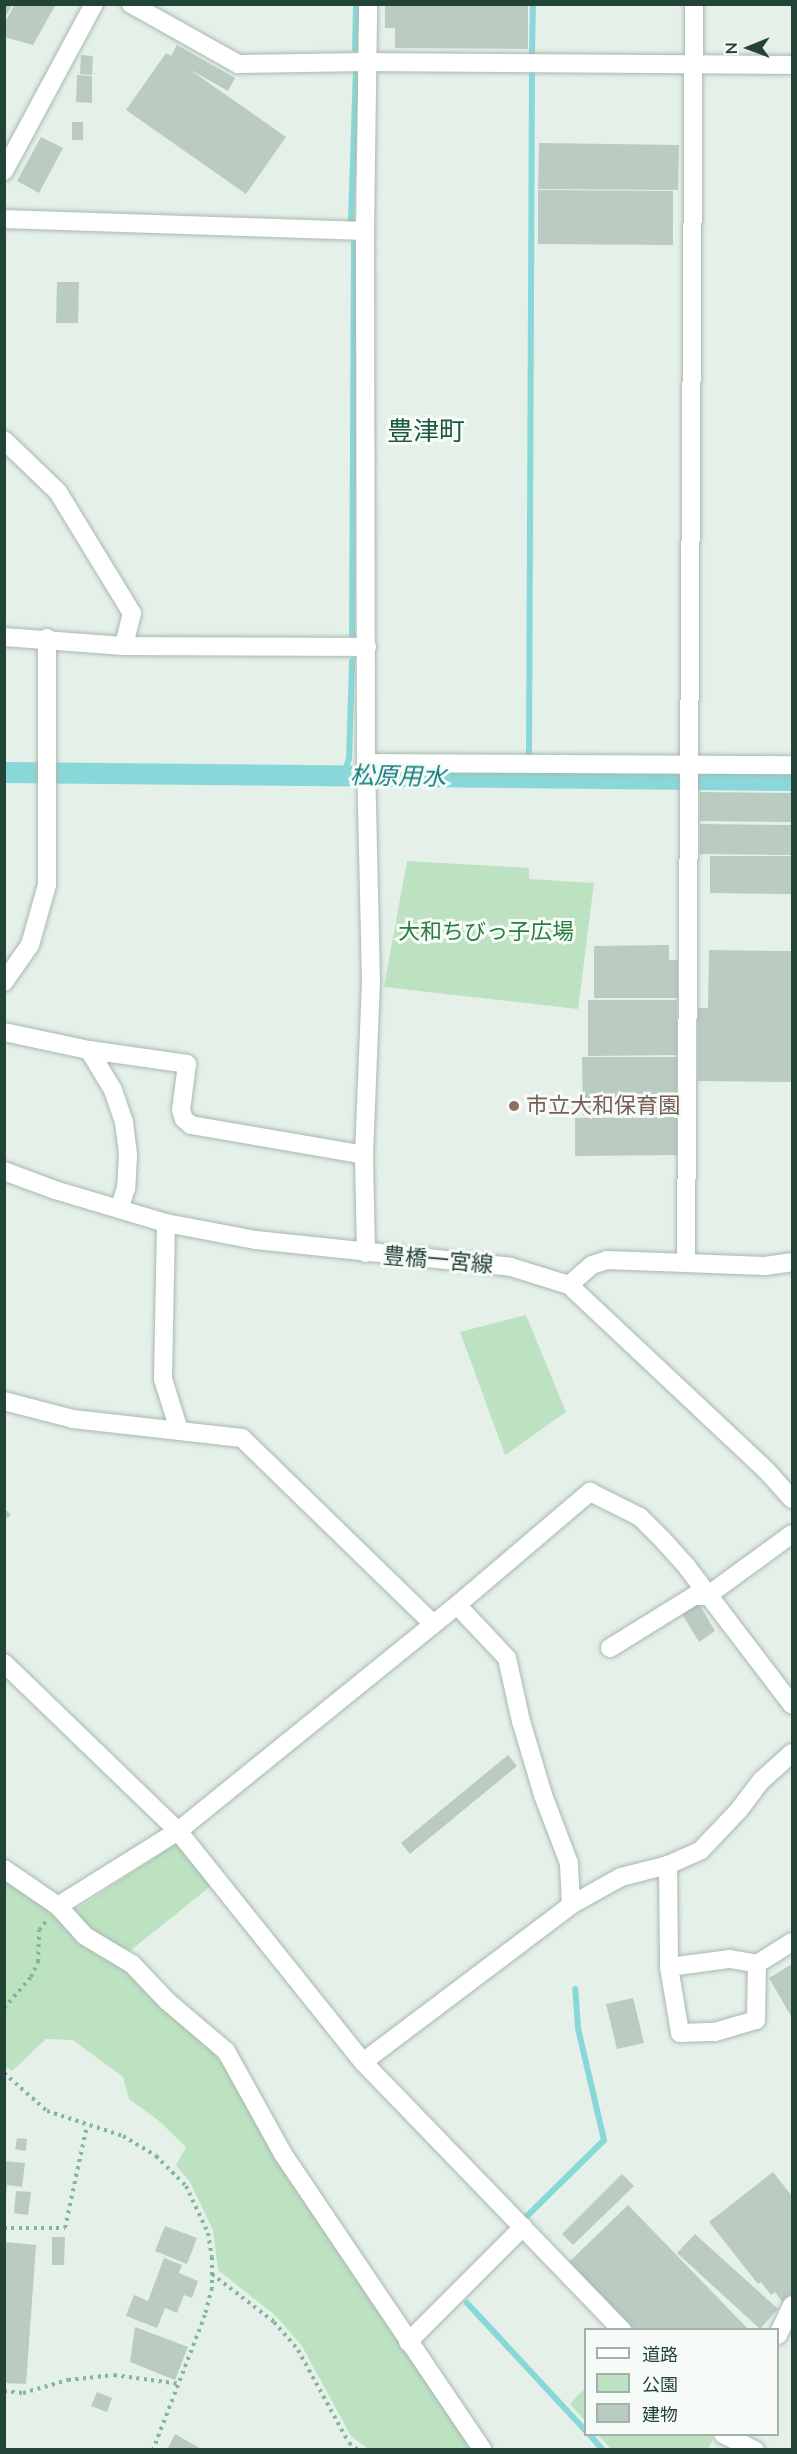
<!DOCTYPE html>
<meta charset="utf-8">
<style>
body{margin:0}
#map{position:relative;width:797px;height:2454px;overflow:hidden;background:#e5f0e9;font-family:Mulish,"Noto Sans JP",sans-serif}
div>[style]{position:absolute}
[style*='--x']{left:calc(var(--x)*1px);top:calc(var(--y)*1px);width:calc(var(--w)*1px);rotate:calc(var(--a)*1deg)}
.green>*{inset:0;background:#bde2c1}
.stream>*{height:6px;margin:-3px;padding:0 3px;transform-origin:3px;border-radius:3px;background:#89d8d9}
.canal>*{height:21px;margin:-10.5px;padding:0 10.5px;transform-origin:10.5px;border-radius:10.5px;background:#89d8d9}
.building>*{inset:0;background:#bacbc2}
.path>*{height:4px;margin-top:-2px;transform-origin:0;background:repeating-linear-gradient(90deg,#83b69e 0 3px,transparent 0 7.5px)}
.roads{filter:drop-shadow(0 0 2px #a7b9b0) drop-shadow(0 0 2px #a7b9b0)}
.street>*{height:18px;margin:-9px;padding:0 9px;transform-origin:9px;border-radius:9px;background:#fff}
.secondary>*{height:18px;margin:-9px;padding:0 9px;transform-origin:9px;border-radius:9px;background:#fff}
.dots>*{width:16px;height:16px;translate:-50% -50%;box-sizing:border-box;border:3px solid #f7fbf8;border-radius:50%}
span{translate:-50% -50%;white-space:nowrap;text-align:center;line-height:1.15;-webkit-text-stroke:6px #f7fbf8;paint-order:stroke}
.park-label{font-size:22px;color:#287f3c}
.education-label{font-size:22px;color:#785e54}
.left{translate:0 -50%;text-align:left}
.street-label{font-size:22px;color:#224436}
.water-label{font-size:24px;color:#157f80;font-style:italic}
.quarter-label{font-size:26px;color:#1b5840}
.frame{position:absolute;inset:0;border:6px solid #224436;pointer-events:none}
.legend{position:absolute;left:584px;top:2328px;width:195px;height:108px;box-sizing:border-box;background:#f7fbf8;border:2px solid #a2b2aa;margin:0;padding:8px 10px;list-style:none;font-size:18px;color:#224436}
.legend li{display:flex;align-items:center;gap:12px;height:30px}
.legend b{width:30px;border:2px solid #a2b2aa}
.north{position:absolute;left:719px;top:18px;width:60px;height:60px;-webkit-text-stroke:4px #f7fbf8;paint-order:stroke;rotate:269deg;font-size:16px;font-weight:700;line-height:24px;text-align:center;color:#224436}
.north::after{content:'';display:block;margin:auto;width:21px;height:27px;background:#224436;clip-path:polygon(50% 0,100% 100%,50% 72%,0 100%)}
</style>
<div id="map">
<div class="green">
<div style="clip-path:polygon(407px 861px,529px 868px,529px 879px,594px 883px,578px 1009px,384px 987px)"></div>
<div style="clip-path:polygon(526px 1315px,566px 1412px,505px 1455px,460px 1332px)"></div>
<div style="clip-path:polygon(177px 1843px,212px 1885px,130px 1951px,91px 1934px,75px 1910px)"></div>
<div style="clip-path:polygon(4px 1880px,46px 1909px,82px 1942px,125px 1970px,160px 2006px,208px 2046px,226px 2069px,276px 2157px,472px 2449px,368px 2449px,351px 2436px,302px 2346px,276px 2316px,218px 2270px,213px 2230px,190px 2182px,176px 2165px,186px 2147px,159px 2121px,129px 2099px,123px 2077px,73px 2040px,46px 2039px,12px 2071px,5px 2066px)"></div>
<div style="clip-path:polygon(585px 2388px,585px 2421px,570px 2404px)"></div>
<div style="clip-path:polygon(709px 2435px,713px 2439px,708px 2449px,612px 2450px,598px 2435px)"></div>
</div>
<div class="stream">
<div style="--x:355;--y:49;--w:45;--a:-88.7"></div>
<div style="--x:532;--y:54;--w:50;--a:-88.9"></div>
<div style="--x:351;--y:219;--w:148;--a:-88.1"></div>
<div style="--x:352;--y:634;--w:391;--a:-89.7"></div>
<div style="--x:529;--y:755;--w:687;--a:-89.75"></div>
<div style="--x:343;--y:776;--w:18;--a:-71"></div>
<div style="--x:349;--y:759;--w:98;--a:-88.2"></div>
<div style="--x:522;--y:2221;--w:115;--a:-44.6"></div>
<div style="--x:604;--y:2140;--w:115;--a:-103.1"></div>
<div style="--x:578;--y:2028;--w:39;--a:-94"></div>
<div style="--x:467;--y:2303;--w:175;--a:47.1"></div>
<div style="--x:589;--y:2434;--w:21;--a:49"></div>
</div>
<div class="canal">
<div style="--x:4;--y:772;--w:788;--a:0.58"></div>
</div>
<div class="building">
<div style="clip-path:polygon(4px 4px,13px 4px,4px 19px)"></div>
<div style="clip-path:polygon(15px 4px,56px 4px,33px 45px,4px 37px,4px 24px)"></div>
<div style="clip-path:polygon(385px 4px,528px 4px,528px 49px,395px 48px,395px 28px,385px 28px)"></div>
<div style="clip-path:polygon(177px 45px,235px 78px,228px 91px,189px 69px,286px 137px,246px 194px,126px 110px,166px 53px,171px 56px)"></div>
<div style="clip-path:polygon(81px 55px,93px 56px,92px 75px,80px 74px)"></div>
<div style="clip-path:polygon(77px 75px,92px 76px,92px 103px,76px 102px)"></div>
<div style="clip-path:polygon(72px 122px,83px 122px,83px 140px,72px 140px)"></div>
<div style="clip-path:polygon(41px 137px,63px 148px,39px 193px,17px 181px)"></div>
<div style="clip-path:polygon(539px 143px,679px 145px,678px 190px,538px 189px)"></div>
<div style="clip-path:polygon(538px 190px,673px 191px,673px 245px,538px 244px)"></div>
<div style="clip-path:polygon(57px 282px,79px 282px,78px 323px,56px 323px)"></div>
<div style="clip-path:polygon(700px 792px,792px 793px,792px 822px,700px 821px)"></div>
<div style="clip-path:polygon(700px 824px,792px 825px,792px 855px,700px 854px)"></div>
<div style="clip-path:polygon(710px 856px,792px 856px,792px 894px,710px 893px)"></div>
<div style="clip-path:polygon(669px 945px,669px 960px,678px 960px,678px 998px,594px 998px,594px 946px)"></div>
<div style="clip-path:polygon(709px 950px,792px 951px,792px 1082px,698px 1081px,698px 1008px,708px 1008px)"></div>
<div style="clip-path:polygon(588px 1000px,677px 1000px,677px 1055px,588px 1056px)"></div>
<div style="clip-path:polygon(582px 1057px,677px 1057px,677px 1115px,583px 1115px)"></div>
<div style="clip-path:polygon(677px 1117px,677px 1155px,575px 1156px,575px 1118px)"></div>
<div style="clip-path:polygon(4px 1508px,11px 1515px,4px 1520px)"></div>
<div style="clip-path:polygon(699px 1604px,715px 1631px,699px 1642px,682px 1614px)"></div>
<div style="clip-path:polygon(508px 1755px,517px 1766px,410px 1854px,401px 1843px)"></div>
<div style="clip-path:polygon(792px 1964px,792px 2015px,791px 2016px,769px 1978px)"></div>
<div style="clip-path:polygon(633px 1998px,644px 2043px,617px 2049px,606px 2004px)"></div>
<div style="clip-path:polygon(17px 2138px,27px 2139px,26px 2151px,15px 2149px)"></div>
<div style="clip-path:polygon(4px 2161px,25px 2163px,22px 2187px,7px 2185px,6px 2196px)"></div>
<div style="clip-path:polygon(773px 2172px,792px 2196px,792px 2298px,784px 2304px,775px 2292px,771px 2295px,761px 2282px,758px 2284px,709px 2222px)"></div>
<div style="clip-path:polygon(622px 2174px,634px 2186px,573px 2245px,562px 2234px)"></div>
<div style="clip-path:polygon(16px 2191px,31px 2192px,28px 2215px,14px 2213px)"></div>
<div style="clip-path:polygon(628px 2205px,749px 2330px,635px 2330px,569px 2262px)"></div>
<div style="clip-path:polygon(165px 2226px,197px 2238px,187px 2264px,155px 2251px)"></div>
<div style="clip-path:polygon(695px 2234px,778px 2309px,760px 2329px,677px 2253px)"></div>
<div style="clip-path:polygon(52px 2237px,65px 2237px,64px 2265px,52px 2265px)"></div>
<div style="clip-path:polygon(4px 2242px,36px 2245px,26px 2384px,4px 2383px)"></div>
<div style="clip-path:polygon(164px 2258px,182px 2265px,179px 2273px,198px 2281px,192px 2298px,184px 2295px,177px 2313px,165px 2308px,157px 2328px,126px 2316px,134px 2295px,148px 2301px)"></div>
<div style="clip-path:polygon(135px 2327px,188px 2347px,175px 2380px,130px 2362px)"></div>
<div style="clip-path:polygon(97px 2392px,112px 2398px,107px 2412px,91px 2406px)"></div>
<div style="clip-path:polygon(175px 2434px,203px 2450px,167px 2450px)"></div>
</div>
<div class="path">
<div style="--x:4;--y:2008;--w:41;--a:-48.9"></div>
<div style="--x:31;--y:1977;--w:17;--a:-65"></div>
<div style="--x:38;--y:1962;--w:32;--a:-88"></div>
<div style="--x:39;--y:1930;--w:13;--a:-51"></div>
<div style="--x:4;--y:2073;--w:57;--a:41.5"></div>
<div style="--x:47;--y:2111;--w:80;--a:18.2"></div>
<div style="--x:123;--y:2136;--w:39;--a:31"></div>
<div style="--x:156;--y:2156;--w:42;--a:45"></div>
<div style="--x:186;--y:2186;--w:52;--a:64.9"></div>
<div style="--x:208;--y:2233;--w:24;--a:81"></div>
<div style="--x:212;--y:2257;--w:31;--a:90"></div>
<div style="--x:212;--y:2288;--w:28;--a:105"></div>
<div style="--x:205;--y:2315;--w:145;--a:111.1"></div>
<div style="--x:4;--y:2228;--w:61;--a:0"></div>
<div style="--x:65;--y:2228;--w:105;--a:-77.9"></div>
<div style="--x:212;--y:2274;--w:78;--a:37.7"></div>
<div style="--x:274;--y:2322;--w:37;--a:49"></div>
<div style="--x:298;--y:2350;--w:106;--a:61.3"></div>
<div style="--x:349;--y:2443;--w:11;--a:38"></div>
<div style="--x:4;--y:2391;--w:19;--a:6"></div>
<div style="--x:23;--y:2393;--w:47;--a:-16.1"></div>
<div style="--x:68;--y:2380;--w:46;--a:-6.2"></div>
<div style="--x:114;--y:2375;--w:67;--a:7.8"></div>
</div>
<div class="roads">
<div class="street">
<div style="--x:131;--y:4;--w:123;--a:29.3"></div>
<div style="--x:238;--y:64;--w:129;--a:-0.9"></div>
<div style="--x:367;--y:62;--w:425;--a:0.4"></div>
<div style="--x:4;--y:171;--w:190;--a:-61.7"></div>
<div style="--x:4;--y:219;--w:361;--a:1.9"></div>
<div style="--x:4;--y:440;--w:75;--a:43.9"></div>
<div style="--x:58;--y:492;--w:142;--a:58.6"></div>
<div style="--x:132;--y:613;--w:34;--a:104"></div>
<div style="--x:4;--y:637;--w:120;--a:4.3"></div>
<div style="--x:124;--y:646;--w:243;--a:0.2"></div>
<div style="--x:366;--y:763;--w:426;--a:0.3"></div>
<div style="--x:4;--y:982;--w:45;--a:-54.9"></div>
<div style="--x:30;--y:945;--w:62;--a:-74.2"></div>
<div style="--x:47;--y:885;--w:247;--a:-90"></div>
<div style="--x:4;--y:1032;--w:87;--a:12"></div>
<div style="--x:89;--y:1050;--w:99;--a:8.1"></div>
<div style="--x:187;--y:1064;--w:46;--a:97.4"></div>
<div style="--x:181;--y:1110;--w:9;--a:72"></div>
<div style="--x:184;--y:1119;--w:9;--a:41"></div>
<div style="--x:191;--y:1125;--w:176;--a:9.8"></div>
<div style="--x:89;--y:1050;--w:47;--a:59"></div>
<div style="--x:113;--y:1090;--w:34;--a:71"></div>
<div style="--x:124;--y:1122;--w:33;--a:83"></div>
<div style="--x:128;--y:1155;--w:33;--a:93"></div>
<div style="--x:126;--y:1188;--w:22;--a:108"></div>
<div style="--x:166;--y:1223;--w:156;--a:91.1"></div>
<div style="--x:163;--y:1379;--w:53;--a:72.6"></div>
<div style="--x:686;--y:1261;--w:1257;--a:-89.64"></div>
<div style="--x:569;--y:1285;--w:30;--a:-41"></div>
<div style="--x:592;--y:1265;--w:16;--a:-18"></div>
<div style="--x:607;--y:1260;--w:158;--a:2.2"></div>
<div style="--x:765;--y:1266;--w:27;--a:-8"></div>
<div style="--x:4;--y:1401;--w:71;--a:14.6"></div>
<div style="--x:73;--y:1419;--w:170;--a:6.4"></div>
<div style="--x:242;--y:1438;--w:265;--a:44.2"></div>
<div style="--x:457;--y:1605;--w:73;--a:46.7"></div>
<div style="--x:507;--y:1658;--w:65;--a:77.5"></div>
<div style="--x:521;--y:1721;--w:77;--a:73.4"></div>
<div style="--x:543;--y:1795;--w:73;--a:69.1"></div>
<div style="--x:569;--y:1863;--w:42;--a:87.3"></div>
<div style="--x:610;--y:1648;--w:99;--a:-31.8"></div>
<div style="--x:694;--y:1596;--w:13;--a:0"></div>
<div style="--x:707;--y:1596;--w:105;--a:-36.1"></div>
<div style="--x:4;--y:1663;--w:242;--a:44"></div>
<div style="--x:178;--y:1831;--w:296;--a:51.3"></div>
<div style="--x:363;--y:2062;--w:373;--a:46"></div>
<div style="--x:668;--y:1865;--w:102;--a:89.4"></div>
<div style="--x:669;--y:1967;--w:67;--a:80.5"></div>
<div style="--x:680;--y:2033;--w:35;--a:-2"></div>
<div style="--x:715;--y:2032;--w:43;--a:-16.3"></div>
<div style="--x:756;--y:2020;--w:56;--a:-89"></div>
<div style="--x:4;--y:1869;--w:65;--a:34.4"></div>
<div style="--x:58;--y:1906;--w:40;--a:48"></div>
<div style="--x:85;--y:1936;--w:55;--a:30.8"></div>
<div style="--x:132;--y:1964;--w:51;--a:46.6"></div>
<div style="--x:167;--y:2001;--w:77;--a:40.3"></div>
<div style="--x:226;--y:2051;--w:118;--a:61"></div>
<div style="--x:283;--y:2154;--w:357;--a:56"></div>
<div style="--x:58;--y:1906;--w:142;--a:-32"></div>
<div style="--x:178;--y:1831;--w:359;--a:-39"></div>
<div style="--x:457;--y:1605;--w:175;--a:-40.4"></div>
<div style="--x:590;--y:1492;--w:56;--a:26.6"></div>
<div style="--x:640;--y:1517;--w:31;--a:45"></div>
<div style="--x:662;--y:1539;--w:38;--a:48"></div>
<div style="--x:687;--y:1567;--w:173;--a:52.7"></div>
<div style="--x:669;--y:1967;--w:62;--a:-7.5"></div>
<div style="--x:730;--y:1959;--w:27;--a:10"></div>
<div style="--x:757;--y:1964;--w:41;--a:-32.2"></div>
<div style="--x:363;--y:2062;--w:261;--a:-37"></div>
<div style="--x:571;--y:1905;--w:57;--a:-29.2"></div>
<div style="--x:621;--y:1877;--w:49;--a:-14.3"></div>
<div style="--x:668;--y:1865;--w:36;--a:-24"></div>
<div style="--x:701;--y:1850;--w:55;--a:-46.5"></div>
<div style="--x:739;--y:1810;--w:38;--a:-53"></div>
<div style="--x:762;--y:1780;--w:40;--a:-42"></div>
<div style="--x:778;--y:2335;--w:33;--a:-65"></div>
<div style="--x:408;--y:2342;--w:163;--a:-45"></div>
<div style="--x:723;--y:2434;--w:36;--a:27"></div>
</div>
<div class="secondary">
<div style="--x:4;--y:1171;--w:54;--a:20.4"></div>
<div style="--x:55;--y:1190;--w:116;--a:16.6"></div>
<div style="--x:166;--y:1223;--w:92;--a:10.7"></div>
<div style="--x:256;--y:1240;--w:256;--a:6"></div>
<div style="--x:511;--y:1267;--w:61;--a:17.2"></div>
<div style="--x:569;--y:1285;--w:270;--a:43.2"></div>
<div style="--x:766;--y:1470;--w:39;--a:48"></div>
<div style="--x:366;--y:1253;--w:98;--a:-91.2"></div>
<div style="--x:364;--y:1155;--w:173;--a:-87.7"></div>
<div style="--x:371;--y:982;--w:219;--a:-91.3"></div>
<div style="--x:366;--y:763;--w:532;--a:-90.11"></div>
<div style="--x:365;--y:231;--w:227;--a:-89.2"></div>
</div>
</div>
<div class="dots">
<div style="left:514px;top:1106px;background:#8d6e63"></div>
</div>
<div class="park-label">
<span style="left:486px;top:932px">大和ちびっ子広場</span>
</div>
<div class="education-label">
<span class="left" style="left:526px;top:1106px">市立大和保育園</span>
</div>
<div class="street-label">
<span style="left:438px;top:1260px;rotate:5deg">豊橋一宮線</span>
</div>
<div class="water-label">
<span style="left:398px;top:776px;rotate:1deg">松原用水</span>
</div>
<div class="quarter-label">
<span style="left:426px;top:431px">豊津町</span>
</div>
<div class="frame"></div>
<ul class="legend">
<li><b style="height:8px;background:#fff"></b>道路</li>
<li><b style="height:16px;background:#bde2c1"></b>公園</li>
<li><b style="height:16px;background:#bacbc2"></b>建物</li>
</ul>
<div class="north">N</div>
</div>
